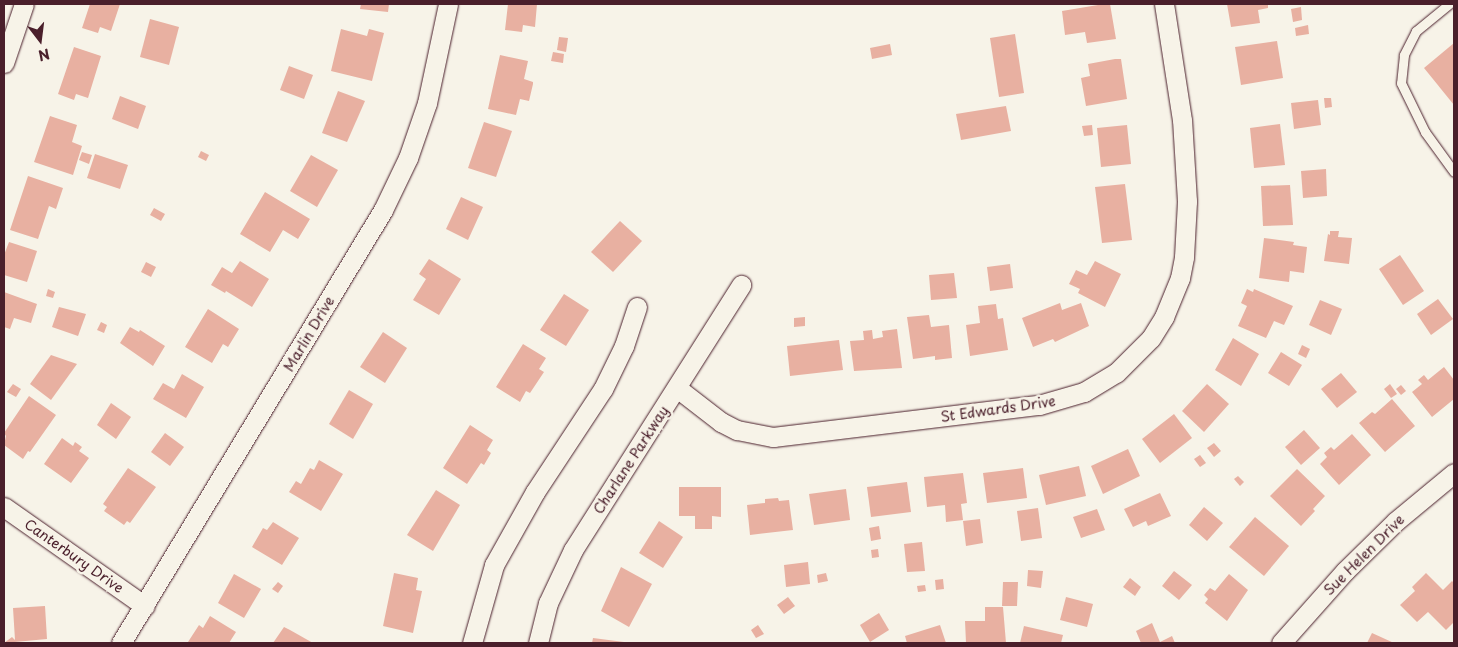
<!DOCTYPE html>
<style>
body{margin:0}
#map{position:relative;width:1458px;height:647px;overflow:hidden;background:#f7f3e8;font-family:"Playpen Sans",sans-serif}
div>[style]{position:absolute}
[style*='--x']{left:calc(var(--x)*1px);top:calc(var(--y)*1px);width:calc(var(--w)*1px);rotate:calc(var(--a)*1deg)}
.building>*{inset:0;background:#e8b0a1}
.roads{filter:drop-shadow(0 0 1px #4a1f2b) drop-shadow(0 0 1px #4a1f2b)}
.lane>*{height:9px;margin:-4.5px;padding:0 4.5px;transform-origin:4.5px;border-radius:4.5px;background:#f7f3e8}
.street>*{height:19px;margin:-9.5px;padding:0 9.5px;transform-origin:9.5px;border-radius:9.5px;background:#f7f3e8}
span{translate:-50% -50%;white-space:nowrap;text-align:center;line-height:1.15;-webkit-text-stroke:5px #f7f3e8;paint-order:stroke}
.street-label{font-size:14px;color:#4a1f2b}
.frame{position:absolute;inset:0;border:5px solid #4a1f2b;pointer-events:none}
.north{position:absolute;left:15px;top:15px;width:50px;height:50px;-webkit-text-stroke:4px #f7f3e8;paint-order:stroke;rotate:165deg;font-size:14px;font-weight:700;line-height:20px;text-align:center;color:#4a1f2b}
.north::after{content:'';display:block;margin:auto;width:18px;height:22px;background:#4a1f2b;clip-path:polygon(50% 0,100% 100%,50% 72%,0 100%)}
</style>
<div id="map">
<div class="building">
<div style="clip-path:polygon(90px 4px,120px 4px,111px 31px,100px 27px,98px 33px,82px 28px)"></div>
<div style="clip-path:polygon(361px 4px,389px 4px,388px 12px,360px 9px)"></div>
<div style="clip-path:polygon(508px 4px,537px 4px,535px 27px,523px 25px,522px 32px,505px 30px)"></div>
<div style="clip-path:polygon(1104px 4px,1110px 4px,1116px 39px,1087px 43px,1085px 32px,1065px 35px,1062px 11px)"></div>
<div style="clip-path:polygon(1227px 4px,1268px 4px,1268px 8px,1258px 10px,1260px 23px,1231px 27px)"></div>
<div style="clip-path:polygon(1301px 7px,1302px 20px,1293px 22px,1291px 9px)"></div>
<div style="clip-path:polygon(150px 19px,179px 27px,169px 65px,140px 57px)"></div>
<div style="clip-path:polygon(1308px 25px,1309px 34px,1296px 36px,1295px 28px)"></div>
<div style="clip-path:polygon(341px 29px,367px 36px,369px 29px,384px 33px,372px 81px,331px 71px)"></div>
<div style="clip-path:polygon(1015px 34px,1024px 93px,999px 97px,990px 38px)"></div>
<div style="clip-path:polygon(559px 37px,568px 38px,566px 52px,557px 50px)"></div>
<div style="clip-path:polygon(1277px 41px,1283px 78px,1241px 85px,1235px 47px)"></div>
<div style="clip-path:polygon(1454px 43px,1454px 105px,1424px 68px)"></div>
<div style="clip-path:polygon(890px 44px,892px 55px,872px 59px,870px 48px)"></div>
<div style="clip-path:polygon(74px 47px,101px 56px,88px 98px,76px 94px,74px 100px,58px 94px)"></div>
<div style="clip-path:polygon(553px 52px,564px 54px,563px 63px,551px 61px)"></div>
<div style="clip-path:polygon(500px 55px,528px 61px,524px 79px,533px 82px,533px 84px,529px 101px,520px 99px,516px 115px,488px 109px)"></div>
<div style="clip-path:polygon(1115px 59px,1121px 59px,1127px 99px,1086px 106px,1081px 78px,1090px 76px,1088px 64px)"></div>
<div style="clip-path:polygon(289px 66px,313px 75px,304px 99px,280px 90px)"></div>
<div style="clip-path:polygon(338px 91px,365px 101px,347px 142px,322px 133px)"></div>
<div style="clip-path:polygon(120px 96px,146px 106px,138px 129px,112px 119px)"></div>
<div style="clip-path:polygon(1324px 98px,1331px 98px,1332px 107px,1325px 108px)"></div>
<div style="clip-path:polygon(1318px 100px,1321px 125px,1294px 129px,1291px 103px)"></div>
<div style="clip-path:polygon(1006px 106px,1011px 131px,961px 140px,956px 114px)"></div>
<div style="clip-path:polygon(50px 116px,77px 125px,72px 142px,82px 146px,73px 175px,34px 162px)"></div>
<div style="clip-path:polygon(484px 122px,512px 131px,496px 177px,468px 168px)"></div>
<div style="clip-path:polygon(1280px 124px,1285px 165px,1254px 168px,1250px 128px)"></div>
<div style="clip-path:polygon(1092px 125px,1093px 135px,1084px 136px,1082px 126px)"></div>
<div style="clip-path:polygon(1127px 125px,1131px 164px,1101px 167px,1097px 128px)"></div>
<div style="clip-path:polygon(201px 151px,209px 155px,206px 161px,198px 157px)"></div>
<div style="clip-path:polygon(82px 152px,92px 155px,89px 164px,79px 160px)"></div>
<div style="clip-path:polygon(95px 154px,128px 165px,120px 189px,87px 178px)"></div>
<div style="clip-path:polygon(311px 155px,338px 170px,317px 207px,290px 191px)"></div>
<div style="clip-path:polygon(1326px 169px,1327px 196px,1303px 198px,1301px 171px)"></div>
<div style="clip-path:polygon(28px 176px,63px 188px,56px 209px,49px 206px,38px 239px,10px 230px)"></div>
<div style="clip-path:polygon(1125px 184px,1132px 240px,1102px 243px,1095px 187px)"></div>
<div style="clip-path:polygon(1290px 185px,1293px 225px,1263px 226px,1261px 186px)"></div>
<div style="clip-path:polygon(265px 192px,310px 219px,298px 239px,283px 230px,270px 252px,240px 234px)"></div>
<div style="clip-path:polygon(461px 197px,483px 207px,468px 240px,446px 229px)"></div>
<div style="clip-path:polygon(154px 208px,165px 214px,161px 221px,150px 215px)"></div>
<div style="clip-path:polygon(620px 221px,642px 241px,613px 272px,591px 252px)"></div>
<div style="clip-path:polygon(1330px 231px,1339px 231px,1338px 237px,1352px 238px,1349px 264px,1324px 261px,1328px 234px,1330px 235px)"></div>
<div style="clip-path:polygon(1264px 238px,1294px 242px,1293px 245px,1307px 247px,1304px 273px,1290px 271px,1289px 282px,1259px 278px)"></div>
<div style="clip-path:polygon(9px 242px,37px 251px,27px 282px,4px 275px,4px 255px)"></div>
<div style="clip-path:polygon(1400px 255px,1424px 291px,1403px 305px,1379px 269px)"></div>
<div style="clip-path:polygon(429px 259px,461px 279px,439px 315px,413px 300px,426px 279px,419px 274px)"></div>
<div style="clip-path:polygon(240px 261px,269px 279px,252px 307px,226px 291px,225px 293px,211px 285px,222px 267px,232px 273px)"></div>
<div style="clip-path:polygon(1095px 261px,1121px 274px,1105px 307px,1078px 293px,1080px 289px,1069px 284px,1076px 270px,1087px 275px)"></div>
<div style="clip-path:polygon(146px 262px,156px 267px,151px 277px,141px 272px)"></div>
<div style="clip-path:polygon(1010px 264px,1013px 288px,990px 291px,987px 267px)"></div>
<div style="clip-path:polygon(954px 273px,957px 298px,931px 300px,929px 275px)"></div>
<div style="clip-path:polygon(48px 289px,55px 292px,53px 298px,46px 296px)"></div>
<div style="clip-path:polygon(1247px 289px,1253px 292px,1254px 289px,1293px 306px,1284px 325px,1274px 321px,1266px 338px,1238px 326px,1247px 306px,1241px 303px)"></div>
<div style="clip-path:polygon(4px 292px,37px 304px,31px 323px,14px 318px,10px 329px,4px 327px)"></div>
<div style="clip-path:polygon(564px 294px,589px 310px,566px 346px,540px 330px)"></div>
<div style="clip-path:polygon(1438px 299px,1453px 319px,1431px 335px,1417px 314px)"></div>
<div style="clip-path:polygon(1320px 300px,1342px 309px,1331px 335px,1309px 325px)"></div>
<div style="clip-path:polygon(1060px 303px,1062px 310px,1081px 303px,1089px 326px,1055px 342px,1053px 339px,1033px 347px,1022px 318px)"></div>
<div style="clip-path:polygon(996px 304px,998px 319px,1003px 318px,1008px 350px,970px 356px,966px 325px,980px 323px,978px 306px)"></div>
<div style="clip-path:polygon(59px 307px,86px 314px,78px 336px,52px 327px)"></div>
<div style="clip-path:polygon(208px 309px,239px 329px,228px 347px,223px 344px,212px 363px,185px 347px)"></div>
<div style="clip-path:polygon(929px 315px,931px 327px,949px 325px,952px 358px,935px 360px,935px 356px,913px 359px,907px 317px)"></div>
<div style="clip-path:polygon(805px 317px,805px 326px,794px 327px,794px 318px)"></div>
<div style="clip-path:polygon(101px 322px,107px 325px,104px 333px,97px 330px)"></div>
<div style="clip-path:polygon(130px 327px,139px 332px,140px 330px,165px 346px,153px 366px,120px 343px)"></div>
<div style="clip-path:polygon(897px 329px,902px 368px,854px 371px,850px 341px,864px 340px,863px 331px,872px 330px,873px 339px,883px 337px,882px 331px)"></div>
<div style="clip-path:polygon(383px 332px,407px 348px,385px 383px,360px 367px)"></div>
<div style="clip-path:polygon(1233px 338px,1259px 354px,1241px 386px,1215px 370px)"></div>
<div style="clip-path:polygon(839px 340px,843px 370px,790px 376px,787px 346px)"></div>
<div style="clip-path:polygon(523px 344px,546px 358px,539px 369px,544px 372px,530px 393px,526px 391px,520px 402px,496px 387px)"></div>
<div style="clip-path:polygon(1302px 345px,1310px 349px,1306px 358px,1298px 354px)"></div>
<div style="clip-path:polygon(1281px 352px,1302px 365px,1289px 386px,1268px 373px)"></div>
<div style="clip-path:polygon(51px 355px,77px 364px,51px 400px,30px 384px)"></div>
<div style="clip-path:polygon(1444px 367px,1454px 380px,1454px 399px,1432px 417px,1412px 392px,1422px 384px,1418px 380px,1424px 375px,1428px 380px)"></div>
<div style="clip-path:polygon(1341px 373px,1357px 392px,1337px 408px,1321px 389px)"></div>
<div style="clip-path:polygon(182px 374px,204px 387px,186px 418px,153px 399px,163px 383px,174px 389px)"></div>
<div style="clip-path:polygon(13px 384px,21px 389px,16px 397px,7px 392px)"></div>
<div style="clip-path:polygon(1207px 384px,1229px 404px,1204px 432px,1182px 411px)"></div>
<div style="clip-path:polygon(1390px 384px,1397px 394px,1391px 398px,1384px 389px)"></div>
<div style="clip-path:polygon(1401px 385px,1406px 391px,1401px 395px,1396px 389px)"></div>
<div style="clip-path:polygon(349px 390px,373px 404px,353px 439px,329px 424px)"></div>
<div style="clip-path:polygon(29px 396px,56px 415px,30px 452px,28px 451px,23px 459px,4px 445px,6px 436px,4px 433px)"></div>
<div style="clip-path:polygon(1392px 399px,1415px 426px,1385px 452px,1359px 423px,1372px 412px,1375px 414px)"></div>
<div style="clip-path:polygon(111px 403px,131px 417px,116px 439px,97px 425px)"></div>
<div style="clip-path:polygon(1174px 414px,1192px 438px,1160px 463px,1142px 439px)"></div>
<div style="clip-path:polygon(470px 425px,493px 440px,487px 450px,491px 453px,484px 465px,481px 463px,467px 484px,443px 468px)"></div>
<div style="clip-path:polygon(1304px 430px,1320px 448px,1301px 465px,1285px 447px)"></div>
<div style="clip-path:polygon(165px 433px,184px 447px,170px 466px,151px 452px)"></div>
<div style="clip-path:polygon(1352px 434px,1371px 455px,1339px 485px,1320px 464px,1327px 457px,1324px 453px,1331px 447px,1334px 450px)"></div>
<div style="clip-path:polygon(62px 438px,73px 446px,75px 442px,82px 447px,79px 451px,89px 458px,71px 483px,44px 464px)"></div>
<div style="clip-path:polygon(1214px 443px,1221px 451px,1214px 457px,1207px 448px)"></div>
<div style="clip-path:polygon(1128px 449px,1140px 476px,1103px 494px,1091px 466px)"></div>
<div style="clip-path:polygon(1200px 455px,1206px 463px,1200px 467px,1194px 459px)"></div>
<div style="clip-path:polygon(319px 460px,343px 474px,321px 511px,289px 492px,296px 481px,301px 484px,310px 468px,314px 470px)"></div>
<div style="clip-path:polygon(1079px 466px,1086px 496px,1046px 505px,1039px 475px)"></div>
<div style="clip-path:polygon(128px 468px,156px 487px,130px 523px,127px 521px,124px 525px,104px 511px,107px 507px,103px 504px)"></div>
<div style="clip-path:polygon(1023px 468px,1027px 498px,987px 503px,983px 473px)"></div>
<div style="clip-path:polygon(1297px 469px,1325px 496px,1313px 509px,1315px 511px,1301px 526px,1270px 496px)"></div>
<div style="clip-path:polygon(963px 473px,967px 503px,961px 504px,963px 520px,946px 522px,945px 505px,927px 507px,924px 477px)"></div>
<div style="clip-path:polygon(1238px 476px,1244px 482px,1240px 486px,1234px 479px)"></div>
<div style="clip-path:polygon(907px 482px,911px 512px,871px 517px,867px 487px)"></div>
<div style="clip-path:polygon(679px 487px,721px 487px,721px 517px,712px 516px,712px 529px,695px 529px,695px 516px,679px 516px)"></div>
<div style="clip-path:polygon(846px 489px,850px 520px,814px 525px,809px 494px)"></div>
<div style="clip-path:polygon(436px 490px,460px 505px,433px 551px,407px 535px)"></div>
<div style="clip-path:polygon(1160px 493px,1171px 516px,1148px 526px,1146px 521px,1133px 527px,1124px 509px)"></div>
<div style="clip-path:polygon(778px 498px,779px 501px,789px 500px,793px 530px,750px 535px,747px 505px,765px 503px,765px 499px)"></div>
<div style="clip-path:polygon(1204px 507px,1223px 523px,1207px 541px,1189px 525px)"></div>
<div style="clip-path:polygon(1038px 508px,1042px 538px,1021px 541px,1017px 511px)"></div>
<div style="clip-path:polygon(1097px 509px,1105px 530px,1081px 538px,1073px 517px)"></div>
<div style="clip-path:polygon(1255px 517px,1289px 546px,1264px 576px,1229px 547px)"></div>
<div style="clip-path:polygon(980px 519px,983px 543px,966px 546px,963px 521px)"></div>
<div style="clip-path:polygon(659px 521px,683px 537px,663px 568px,639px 553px)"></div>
<div style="clip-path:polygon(273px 522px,299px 538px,282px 565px,252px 547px,263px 528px,267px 530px)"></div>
<div style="clip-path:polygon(879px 526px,881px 539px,871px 541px,869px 528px)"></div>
<div style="clip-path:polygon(922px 542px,925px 571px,907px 572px,904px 544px)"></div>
<div style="clip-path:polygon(878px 549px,879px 557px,872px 558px,871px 550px)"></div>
<div style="clip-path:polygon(808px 562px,810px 584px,786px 587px,784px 565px)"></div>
<div style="clip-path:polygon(621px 567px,652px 584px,629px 627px,601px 611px)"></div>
<div style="clip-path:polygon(1028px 570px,1043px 571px,1041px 588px,1027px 586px)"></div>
<div style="clip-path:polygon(1174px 571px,1192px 585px,1179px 600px,1162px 586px)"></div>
<div style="clip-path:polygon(394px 573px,418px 578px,416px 590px,422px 591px,413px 633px,383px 626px)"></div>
<div style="clip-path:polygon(826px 573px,828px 581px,818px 583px,817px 575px)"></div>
<div style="clip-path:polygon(1426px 573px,1443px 590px,1452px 581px,1454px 583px,1454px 622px,1446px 630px,1428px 612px,1417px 622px,1400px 605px,1415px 591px,1412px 587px)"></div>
<div style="clip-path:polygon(234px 574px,261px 589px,244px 618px,218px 603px)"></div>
<div style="clip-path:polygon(1229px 574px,1248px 590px,1227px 621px,1205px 603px,1208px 599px,1204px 595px,1210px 588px,1215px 591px)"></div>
<div style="clip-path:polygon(1130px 578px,1141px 587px,1135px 596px,1123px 587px)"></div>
<div style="clip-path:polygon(943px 579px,944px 589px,936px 590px,935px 580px)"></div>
<div style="clip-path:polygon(278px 582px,283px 586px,278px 593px,272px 589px)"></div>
<div style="clip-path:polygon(1003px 582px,1018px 582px,1017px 606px,1002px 606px)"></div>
<div style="clip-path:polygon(925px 585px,926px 591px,918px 592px,917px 586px)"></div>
<div style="clip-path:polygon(788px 597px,795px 606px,784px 614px,777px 605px)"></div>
<div style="clip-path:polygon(1066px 597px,1093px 604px,1087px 627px,1060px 620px)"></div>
<div style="clip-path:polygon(45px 606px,47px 639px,4px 643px,12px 637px,15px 640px,13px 608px)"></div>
<div style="clip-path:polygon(985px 607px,1003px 607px,1006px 643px,966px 643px,965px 621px,985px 621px)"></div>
<div style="clip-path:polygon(879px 613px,889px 630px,870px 642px,860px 625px)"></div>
<div style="clip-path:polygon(210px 616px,236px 632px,229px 643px,188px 642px,199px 625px,203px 628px)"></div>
<div style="clip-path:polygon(1152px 623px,1160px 642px,1172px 636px,1175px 643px,1141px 643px,1136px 631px)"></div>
<div style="clip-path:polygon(758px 625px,764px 634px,756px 638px,751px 630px)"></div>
<div style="clip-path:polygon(940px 625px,946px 643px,907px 643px,905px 636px)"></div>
<div style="clip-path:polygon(1024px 626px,1063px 635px,1061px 643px,1020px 643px)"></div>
<div style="clip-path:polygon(284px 627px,290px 630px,313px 643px,273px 643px)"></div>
<div style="clip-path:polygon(1372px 633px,1394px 643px,1367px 643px)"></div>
<div style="clip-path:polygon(593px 638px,624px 642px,624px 643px,592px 643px)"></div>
</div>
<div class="roads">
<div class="lane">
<div style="--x:1449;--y:4;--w:43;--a:140.7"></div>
<div style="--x:1416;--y:31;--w:27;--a:117"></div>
<div style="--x:1404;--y:55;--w:28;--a:96"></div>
<div style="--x:1401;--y:83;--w:55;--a:63.9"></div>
<div style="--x:1425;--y:132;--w:49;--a:54.1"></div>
</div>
<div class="street">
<div style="--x:4;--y:63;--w:62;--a:-71.3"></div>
<div style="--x:677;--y:388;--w:56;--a:37.7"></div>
<div style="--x:721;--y:422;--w:18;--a:27"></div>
<div style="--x:737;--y:430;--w:37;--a:11"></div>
<div style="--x:773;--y:437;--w:268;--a:-6.9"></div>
<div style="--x:1039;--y:405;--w:47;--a:-16.1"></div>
<div style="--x:1084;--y:392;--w:37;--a:-31"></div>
<div style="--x:1116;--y:373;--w:49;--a:-45"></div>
<div style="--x:1151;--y:338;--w:25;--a:-58"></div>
<div style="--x:1164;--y:317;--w:42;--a:-67.7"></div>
<div style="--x:1180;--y:278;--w:21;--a:-79"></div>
<div style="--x:1184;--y:257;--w:56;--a:-86.9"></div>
<div style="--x:1187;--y:201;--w:81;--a:-93.5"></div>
<div style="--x:1182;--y:120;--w:117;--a:-98.8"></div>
<div style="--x:4;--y:507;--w:172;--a:35.1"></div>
<div style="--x:121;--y:643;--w:506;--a:-58.82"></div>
<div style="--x:383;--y:210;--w:58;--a:-64.3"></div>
<div style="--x:408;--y:158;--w:58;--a:-70.9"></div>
<div style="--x:427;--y:103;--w:101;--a:-78"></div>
<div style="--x:472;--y:643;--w:81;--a:-74.2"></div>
<div style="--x:494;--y:565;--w:84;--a:-60.7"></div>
<div style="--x:535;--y:492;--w:123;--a:-56.6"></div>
<div style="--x:603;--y:389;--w:48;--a:-64"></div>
<div style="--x:624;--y:346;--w:41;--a:-71.6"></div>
<div style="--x:538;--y:643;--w:41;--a:-76"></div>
<div style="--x:548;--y:603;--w:59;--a:-64.7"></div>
<div style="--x:573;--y:550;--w:314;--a:-57.6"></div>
<div style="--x:1281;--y:643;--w:96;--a:-48.4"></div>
<div style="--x:1345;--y:571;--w:71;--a:-44.4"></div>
<div style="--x:1396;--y:521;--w:75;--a:-39.6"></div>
</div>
</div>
<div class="street-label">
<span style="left:309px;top:334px;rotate:-59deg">Marlin Drive</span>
<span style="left:998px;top:409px;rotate:-8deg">St Edwards Drive</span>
<span style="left:631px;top:460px;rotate:-57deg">Charlane Parkway</span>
<span style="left:1364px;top:555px;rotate:-45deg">Sue Helen Drive</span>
<span style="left:74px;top:556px;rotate:35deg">Canterbury Drive</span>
</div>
<div class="frame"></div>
<div class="north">N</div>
</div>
